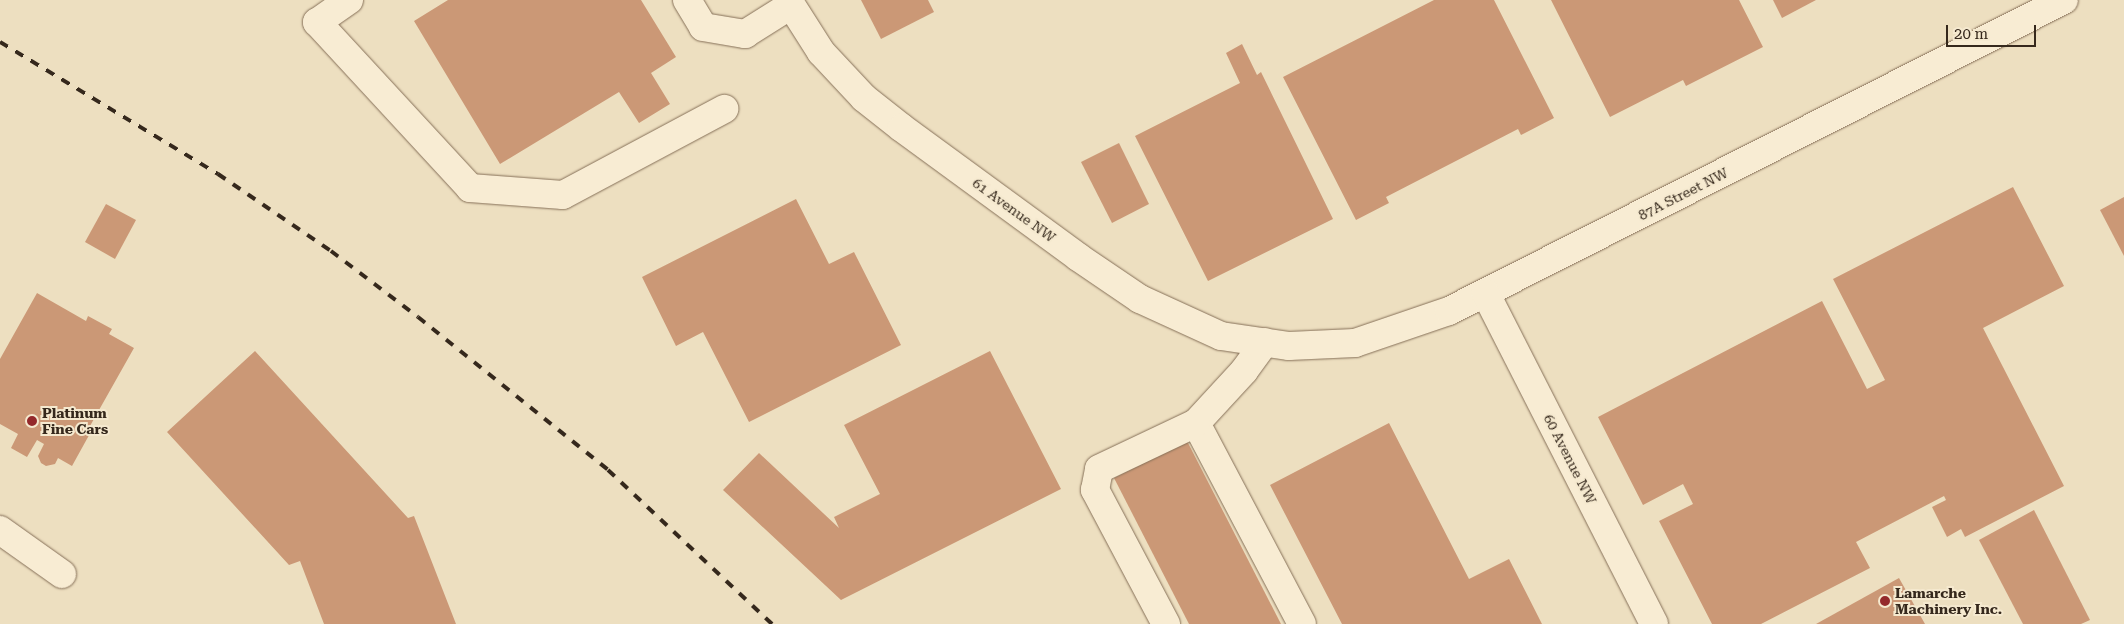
<!DOCTYPE html>
<style>
body{margin:0}
#map{position:relative;width:2124px;height:624px;overflow:hidden;background:#eddfc0;font-family:"Roboto Serif",serif}
div>[style]{position:absolute}
[style*='--x']{left:calc(var(--x)*1px);top:calc(var(--y)*1px);width:calc(var(--w)*1px);rotate:calc(var(--a)*1deg)}
.building>*{inset:0;background:#cb9876}
.roads{filter:drop-shadow(0 0 1px #867058) drop-shadow(0 0 1px #867058)}
.minor>*{height:28px;margin:-14px;padding:0 14px;transform-origin:14px;border-radius:14px;background:#f8ecd3}
.rail>*{height:4px;margin-top:-2px;transform-origin:0;background:repeating-linear-gradient(90deg,#35281c 0 9px,transparent 0 18px)}
.dots>*{width:14px;height:14px;translate:-50% -50%;box-sizing:border-box;border:2px solid #f5e9cf;border-radius:50%}
span{translate:-50% -50%;white-space:nowrap;text-align:center;line-height:1.15;-webkit-text-stroke:4px #f5e9cf;paint-order:stroke}
.street-label{font-size:14px;color:#35281c}
.poi-label{font-size:14px;color:#35281c;font-weight:700}
.left{translate:0 -50%;text-align:left}
.scale{position:absolute;left:1946px;top:25px;width:90px;height:22px;box-sizing:border-box;border:2px solid #35281c;border-top:0;padding-left:6px;font-size:15px;line-height:18px;white-space:nowrap;color:#35281c;-webkit-text-stroke:4px #f5e9cf;paint-order:stroke}
</style>
<div id="map">
<div class="building">
<div style="clip-path:polygon(448px 0,641px 0,676px 57px,651px 73px,670px 104px,639px 123px,619px 92px,500px 164px,414px 21px)"></div>
<div style="clip-path:polygon(861px 0,928px 0,934px 12px,881px 39px)"></div>
<div style="clip-path:polygon(1434px 0,1494px 0,1554px 118px,1521px 135px,1518px 129px,1386px 197px,1389px 203px,1356px 220px,1283px 77px)"></div>
<div style="clip-path:polygon(1551px 0,1739px 0,1763px 47px,1686px 86px,1683px 80px,1610px 117px)"></div>
<div style="clip-path:polygon(1773px 0,1816px 0,1782px 18px)"></div>
<div style="clip-path:polygon(1242px 44px,1257px 75px,1261px 72px,1333px 219px,1208px 281px,1135px 136px,1240px 83px,1226px 53px)"></div>
<div style="clip-path:polygon(1119px 143px,1149px 204px,1112px 223px,1081px 162px)"></div>
<div style="clip-path:polygon(2013px 187px,2064px 286px,1983px 328px,2064px 486px,1965px 537px,1961px 529px,1947px 537px,1932px 507px,1946px 500px,1944px 496px,1856px 542px,1870px 568px,1761px 624px,1712px 624px,1659px 521px,1693px 504px,1683px 484px,1643px 505px,1598px 417px,1822px 301px,1867px 389px,1885px 380px,1833px 279px)"></div>
<div style="clip-path:polygon(2124px 197px,2124px 256px,2100px 210px)"></div>
<div style="clip-path:polygon(796px 199px,829px 264px,854px 252px,901px 345px,749px 422px,703px 332px,676px 346px,642px 277px)"></div>
<div style="clip-path:polygon(106px 204px,136px 220px,115px 259px,85px 242px)"></div>
<div style="clip-path:polygon(37px 293px,86px 321px,88px 316px,112px 329px,109px 334px,134px 348px,90px 426px,93px 428px,72px 466px,58px 458px,55px 464px,46px 466px,41px 463px,38px 456px,44px 444px,37px 440px,27px 457px,11px 448px,18px 434px,0 424px,0 359px)"></div>
<div style="clip-path:polygon(255px 351px,408px 518px,414px 516px,456px 624px,324px 624px,300px 561px,289px 565px,167px 432px)"></div>
<div style="clip-path:polygon(990px 351px,1061px 489px,841px 600px,723px 490px,759px 453px,839px 528px,834px 517px,880px 494px,844px 425px)"></div>
<div style="clip-path:polygon(1389px 423px,1469px 579px,1509px 559px,1542px 624px,1342px 624px,1270px 485px)"></div>
<div style="clip-path:polygon(1187px 441px,1281px 624px,1189px 624px,1114px 478px)"></div>
<div style="clip-path:polygon(2034px 510px,2090px 620px,2081px 624px,2023px 624px,1979px 540px)"></div>
<div style="clip-path:polygon(1899px 578px,1925px 624px,1816px 624px)"></div>
</div>
<div class="roads">
<div class="minor">
<div style="--x:349;--y:0;--w:39;--a:145"></div>
<div style="--x:317;--y:22;--w:226;--a:47.3"></div>
<div style="--x:470;--y:188;--w:93;--a:4.3"></div>
<div style="--x:563;--y:195;--w:183;--a:-28.1"></div>
<div style="--x:687;--y:0;--w:31;--a:59"></div>
<div style="--x:703;--y:27;--w:43;--a:9.5"></div>
<div style="--x:745;--y:34;--w:54;--a:-32.2"></div>
<div style="--x:788;--y:0;--w:62;--a:57.6"></div>
<div style="--x:821;--y:52;--w:63;--a:46.9"></div>
<div style="--x:864;--y:98;--w:48;--a:38.3"></div>
<div style="--x:902;--y:128;--w:218;--a:36.2"></div>
<div style="--x:1078;--y:257;--w:75;--a:34.1"></div>
<div style="--x:1140;--y:299;--w:89;--a:24.6"></div>
<div style="--x:1221;--y:336;--w:69;--a:8.4"></div>
<div style="--x:1289;--y:346;--w:66;--a:-2.6"></div>
<div style="--x:1355;--y:343;--w:99;--a:-18.8"></div>
<div style="--x:1449;--y:311;--w:689;--a:-26.83"></div>
<div style="--x:1486;--y:294;--w:370;--a:63"></div>
<div style="--x:1265;--y:342;--w:36;--a:126"></div>
<div style="--x:1244;--y:371;--w:71;--a:132.7"></div>
<div style="--x:1196;--y:423;--w:227;--a:62.2"></div>
<div style="--x:0;--y:530;--w:76;--a:35.4"></div>
<div style="--x:1166;--y:624;--w:152;--a:-117.9"></div>
<div style="--x:1095;--y:490;--w:21;--a:-79"></div>
<div style="--x:1099;--y:469;--w:107;--a:-25.4"></div>
</div>
</div>
<div class="rail">
<div style="--x:0;--y:42;--w:255;--a:31.2"></div>
<div style="--x:218;--y:174;--w:137;--a:34.3"></div>
<div style="--x:331;--y:251;--w:109;--a:37.2"></div>
<div style="--x:418;--y:317;--w:244;--a:38.8"></div>
<div style="--x:608;--y:470;--w:225;--a:43.2"></div>
</div>
<div class="dots">
<div style="left:32px;top:421px;background:#94292b"></div>
<div style="left:1885px;top:601px;background:#94292b"></div>
</div>
<div class="street-label">
<span style="left:1683px;top:194px;rotate:-27deg">87A Street NW</span>
<span style="left:1014px;top:210px;rotate:36deg">61 Avenue NW</span>
<span style="left:1570px;top:459px;rotate:63deg">60 Avenue NW</span>
</div>
<div class="poi-label">
<span class="left" style="left:42px;top:421px">Platinum<br>Fine Cars</span>
<span class="left" style="left:1895px;top:601px">Lamarche<br>Machinery Inc.</span>
</div>
<div class="scale">20 m</div>
</div>
